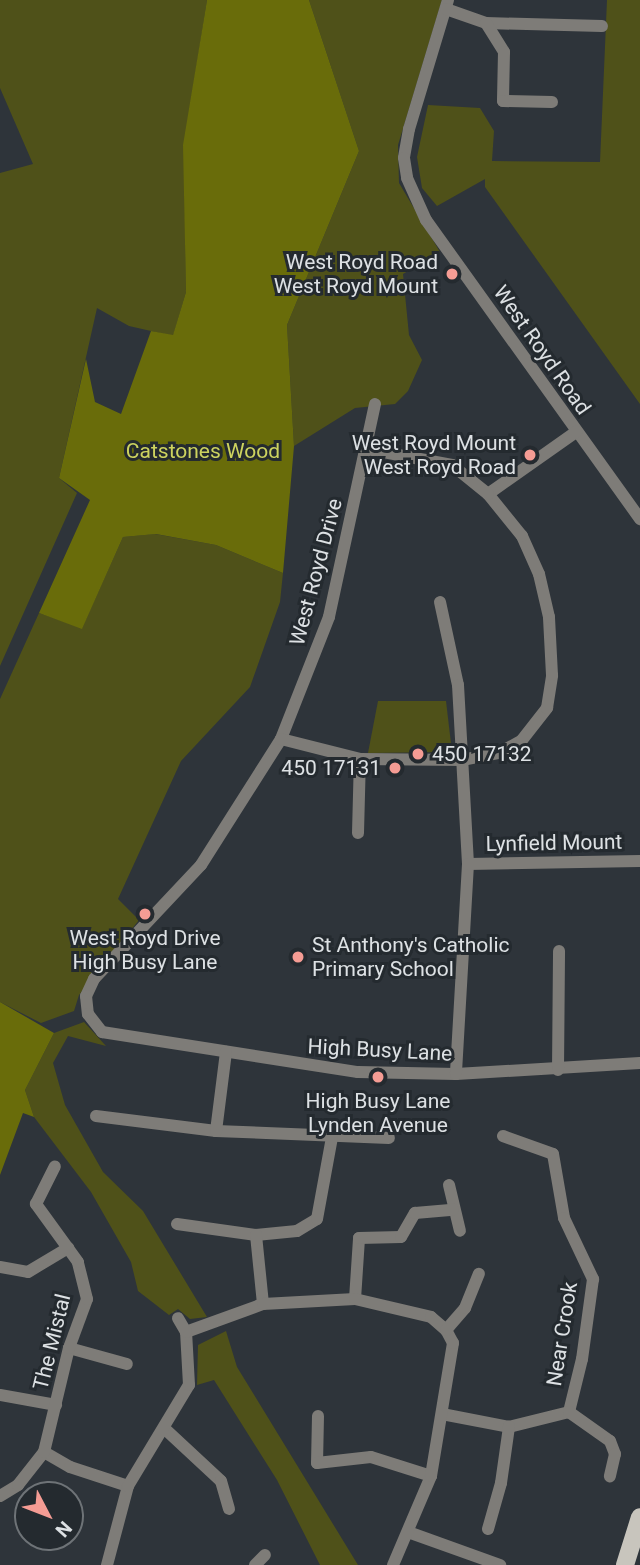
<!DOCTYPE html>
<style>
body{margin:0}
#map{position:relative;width:640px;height:1565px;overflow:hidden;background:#2e343a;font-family:Roboto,sans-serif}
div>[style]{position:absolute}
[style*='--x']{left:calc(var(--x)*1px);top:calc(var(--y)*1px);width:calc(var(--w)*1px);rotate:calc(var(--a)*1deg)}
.green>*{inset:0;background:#4f5119}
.forest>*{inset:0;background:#696c0a}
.street>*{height:12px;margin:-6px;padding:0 6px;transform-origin:6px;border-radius:6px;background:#7e7c78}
.primary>*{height:18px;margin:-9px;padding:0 9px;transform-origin:9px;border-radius:9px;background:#c8c5bd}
.dots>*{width:19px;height:19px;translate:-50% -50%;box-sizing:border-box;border:4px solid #242a2f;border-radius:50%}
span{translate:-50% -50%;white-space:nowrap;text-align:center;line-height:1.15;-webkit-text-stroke:6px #242a2f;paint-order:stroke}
.poi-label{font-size:21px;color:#dde1e4}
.right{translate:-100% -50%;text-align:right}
.left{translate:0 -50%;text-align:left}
.street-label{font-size:21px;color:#dde1e4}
.park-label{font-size:21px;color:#cdd35f}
.north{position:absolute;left:14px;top:1481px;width:70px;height:70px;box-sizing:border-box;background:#242a2f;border:2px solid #6e7377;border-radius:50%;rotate:132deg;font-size:19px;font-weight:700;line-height:28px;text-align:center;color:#dde1e4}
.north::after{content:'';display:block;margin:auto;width:24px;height:32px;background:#f59c94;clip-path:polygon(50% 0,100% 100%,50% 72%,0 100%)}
</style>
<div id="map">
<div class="green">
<div style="clip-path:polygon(0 0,207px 0,184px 145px,186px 292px,173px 336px,129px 326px,97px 308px,59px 478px,77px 493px,0 666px,0 173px,33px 164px,0 88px)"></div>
<div style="clip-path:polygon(309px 0,442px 0,398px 145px,399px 183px,440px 252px,403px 274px,409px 335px,422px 360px,408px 391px,395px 404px,355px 408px,294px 446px,287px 325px,359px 151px)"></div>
<div style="clip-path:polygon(607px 0,640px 0,640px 404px,485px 187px,485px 179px,437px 206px,422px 188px,417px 157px,428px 105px,480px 108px,494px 131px,492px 161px,600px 162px)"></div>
<div style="clip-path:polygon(155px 534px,216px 545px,283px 573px,280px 602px,250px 687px,181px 761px,118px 899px,139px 920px,79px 995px,74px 1011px,41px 1023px,0 1002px,0 699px,39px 613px,82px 628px,123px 537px)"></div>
<div style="clip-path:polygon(378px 701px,446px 701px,452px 752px,368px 753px)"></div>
<div style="clip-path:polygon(84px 1022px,106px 1046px,68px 1036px,53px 1063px,65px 1105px,103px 1172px,143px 1211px,207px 1317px,190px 1319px,178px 1309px,169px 1315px,138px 1291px,131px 1262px,91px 1192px,34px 1117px,25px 1090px,54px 1033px)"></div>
<div style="clip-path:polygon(226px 1331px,237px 1367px,358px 1565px,320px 1565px,277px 1480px,214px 1380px,197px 1385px,198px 1345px)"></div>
</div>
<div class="forest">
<div style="clip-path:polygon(207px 0,309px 0,359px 151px,287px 325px,294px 446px,283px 573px,216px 545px,156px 534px,123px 537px,82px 629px,39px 613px,90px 500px,59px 478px,86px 359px,95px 402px,121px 414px,151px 331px,173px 335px,186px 292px,183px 145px)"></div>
<div style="clip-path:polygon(0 1002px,54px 1033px,25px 1090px,34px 1117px,23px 1113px,0 1175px)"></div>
</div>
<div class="street">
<div style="--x:448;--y:0;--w:135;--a:106.8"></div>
<div style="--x:409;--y:129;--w:29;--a:100"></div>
<div style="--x:404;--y:158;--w:20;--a:81"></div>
<div style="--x:407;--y:178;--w:46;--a:65.7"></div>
<div style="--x:426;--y:220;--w:368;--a:54.4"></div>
<div style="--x:446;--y:9;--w:42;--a:19.3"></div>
<div style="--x:486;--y:23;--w:116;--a:1.5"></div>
<div style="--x:486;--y:23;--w:34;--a:58"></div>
<div style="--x:504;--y:52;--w:49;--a:91.2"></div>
<div style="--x:503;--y:101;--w:49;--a:1.2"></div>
<div style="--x:375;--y:404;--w:218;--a:102.2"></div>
<div style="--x:329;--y:617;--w:131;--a:111.5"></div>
<div style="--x:281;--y:739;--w:149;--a:122.4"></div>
<div style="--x:201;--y:865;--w:156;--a:133.2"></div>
<div style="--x:94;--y:979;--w:19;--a:115"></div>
<div style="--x:86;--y:996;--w:18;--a:84"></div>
<div style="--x:88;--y:1014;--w:23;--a:52"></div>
<div style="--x:102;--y:1032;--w:259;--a:8.9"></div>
<div style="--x:358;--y:1072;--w:98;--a:1.2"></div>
<div style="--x:456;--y:1074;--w:184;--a:-3.4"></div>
<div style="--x:488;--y:494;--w:108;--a:-35.2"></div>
<div style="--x:440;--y:602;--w:85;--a:77.8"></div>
<div style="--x:458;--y:685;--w:179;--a:86.8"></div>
<div style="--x:468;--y:864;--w:210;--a:93.3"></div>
<div style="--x:281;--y:739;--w:81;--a:14.2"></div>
<div style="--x:360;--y:759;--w:102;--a:0.6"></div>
<div style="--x:462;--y:760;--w:38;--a:-11"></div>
<div style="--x:499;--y:753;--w:26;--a:-29"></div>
<div style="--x:522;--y:740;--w:41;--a:-52"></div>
<div style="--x:547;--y:708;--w:33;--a:-81"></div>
<div style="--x:552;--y:675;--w:58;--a:-93"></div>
<div style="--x:549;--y:617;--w:44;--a:-103.1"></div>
<div style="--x:539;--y:574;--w:42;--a:-114.1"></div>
<div style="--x:522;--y:536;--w:54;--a:-129"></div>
<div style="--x:488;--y:494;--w:46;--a:-141.1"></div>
<div style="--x:452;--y:465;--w:86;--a:-169.3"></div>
<div style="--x:358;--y:833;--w:74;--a:-88.5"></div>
<div style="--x:468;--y:864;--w:172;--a:-1"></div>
<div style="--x:558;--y:1070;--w:119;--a:-89.5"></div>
<div style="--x:96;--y:1116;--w:121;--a:7.1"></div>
<div style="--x:216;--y:1131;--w:173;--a:2.3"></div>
<div style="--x:216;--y:1131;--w:80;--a:-82.8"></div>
<div style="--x:503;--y:1136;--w:53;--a:19.8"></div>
<div style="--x:553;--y:1154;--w:65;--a:80.2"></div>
<div style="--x:564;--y:1218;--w:68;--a:64.6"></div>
<div style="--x:593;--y:1279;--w:81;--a:97.8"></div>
<div style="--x:582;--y:1359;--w:55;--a:103.8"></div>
<div style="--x:449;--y:1185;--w:47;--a:76.6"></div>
<div style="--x:177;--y:1224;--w:80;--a:7.9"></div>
<div style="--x:256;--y:1235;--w:41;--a:-5.6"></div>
<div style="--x:297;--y:1231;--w:23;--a:-31"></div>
<div style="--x:317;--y:1219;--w:83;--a:-79.6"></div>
<div style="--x:256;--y:1235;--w:69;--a:84.2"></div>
<div style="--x:0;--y:1267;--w:28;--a:10"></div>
<div style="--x:28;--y:1272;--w:47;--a:-31"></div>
<div style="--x:355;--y:1299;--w:61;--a:-86.2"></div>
<div style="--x:359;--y:1238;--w:42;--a:-1.4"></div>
<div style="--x:401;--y:1237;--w:28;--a:-60"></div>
<div style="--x:415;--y:1213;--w:38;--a:-5"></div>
<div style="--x:186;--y:1332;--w:82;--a:-20"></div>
<div style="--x:263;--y:1304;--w:92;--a:-3.1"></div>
<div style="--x:355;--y:1299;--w:78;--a:13.3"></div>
<div style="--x:431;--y:1317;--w:20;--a:41"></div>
<div style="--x:69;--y:1348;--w:60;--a:15.4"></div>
<div style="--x:0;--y:1395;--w:57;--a:10.1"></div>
<div style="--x:442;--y:1414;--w:68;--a:11"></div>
<div style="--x:509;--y:1427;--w:62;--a:-14"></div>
<div style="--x:569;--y:1412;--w:50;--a:35.3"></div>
<div style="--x:610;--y:1441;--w:14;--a:69"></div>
<div style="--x:615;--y:1454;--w:23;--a:103"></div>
<div style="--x:318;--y:1416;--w:47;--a:91.2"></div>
<div style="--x:317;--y:1463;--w:54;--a:-6.3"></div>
<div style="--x:371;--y:1457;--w:63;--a:17.6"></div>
<div style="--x:165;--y:1429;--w:76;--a:42.9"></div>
<div style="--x:221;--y:1481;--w:29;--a:74"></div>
<div style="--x:44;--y:1452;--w:30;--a:30"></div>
<div style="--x:70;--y:1467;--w:61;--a:18.1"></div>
<div style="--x:0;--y:1496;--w:21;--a:-31"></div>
<div style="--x:18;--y:1485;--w:42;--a:-51.8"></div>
<div style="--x:44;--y:1452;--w:107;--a:-76.5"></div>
<div style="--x:69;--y:1348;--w:52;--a:-69.8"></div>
<div style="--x:87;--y:1299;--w:38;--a:-104"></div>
<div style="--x:78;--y:1262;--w:72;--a:-125.9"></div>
<div style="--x:36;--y:1204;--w:42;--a:-63.4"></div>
<div style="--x:488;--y:1529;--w:48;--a:-74.2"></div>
<div style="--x:501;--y:1483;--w:57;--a:-81.9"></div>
<div style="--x:408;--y:1532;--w:98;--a:19.7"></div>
<div style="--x:107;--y:1565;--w:82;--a:-75.1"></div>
<div style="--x:128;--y:1486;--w:118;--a:-58.9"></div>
<div style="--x:189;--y:1385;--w:53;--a:-93.2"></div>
<div style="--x:186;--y:1332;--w:16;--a:-120"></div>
<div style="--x:255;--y:1565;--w:14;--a:-45"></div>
<div style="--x:393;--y:1565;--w:97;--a:-66.9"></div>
<div style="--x:431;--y:1476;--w:135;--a:-80.6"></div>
<div style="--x:453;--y:1343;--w:15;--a:-118"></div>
<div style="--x:446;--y:1330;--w:29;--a:-49"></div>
<div style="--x:465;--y:1308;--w:37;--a:-68"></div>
</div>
<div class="primary">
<div style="--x:625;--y:1565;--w:50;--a:-72.6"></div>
</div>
<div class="dots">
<div style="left:452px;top:274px;background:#f59c94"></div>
<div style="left:530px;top:455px;background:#f59c94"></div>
<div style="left:418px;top:754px;background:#f59c94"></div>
<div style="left:395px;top:768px;background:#f59c94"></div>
<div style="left:145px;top:914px;background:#f59c94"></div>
<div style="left:298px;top:957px;background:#f59c94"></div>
<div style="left:378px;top:1077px;background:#f59c94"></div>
</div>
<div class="poi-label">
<span class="right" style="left:438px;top:274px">West Royd Road<br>West Royd Mount</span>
<span class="right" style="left:516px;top:455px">West Royd Mount<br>West Royd Road</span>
<span class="left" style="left:432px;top:754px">450 17132</span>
<span class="right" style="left:381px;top:768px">450 17131</span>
<span style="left:145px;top:950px">West Royd Drive<br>High Busy Lane</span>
<span class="left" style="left:312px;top:957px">St Anthony's Catholic<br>Primary School</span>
<span style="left:378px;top:1113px">High Busy Lane<br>Lynden Avenue</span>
</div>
<div class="street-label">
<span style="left:542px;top:350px;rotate:55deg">West Royd Road</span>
<span style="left:316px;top:572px;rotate:-75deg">West Royd Drive</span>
<span style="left:554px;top:843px;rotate:-1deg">Lynfield Mount</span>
<span style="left:380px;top:1050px;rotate:3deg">High Busy Lane</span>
<span style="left:562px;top:1334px;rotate:-81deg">Near Crook</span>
<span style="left:52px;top:1342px;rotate:-76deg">The Mistal</span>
</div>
<div class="park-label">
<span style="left:203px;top:451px">Catstones Wood</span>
</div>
<div class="north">N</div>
</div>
